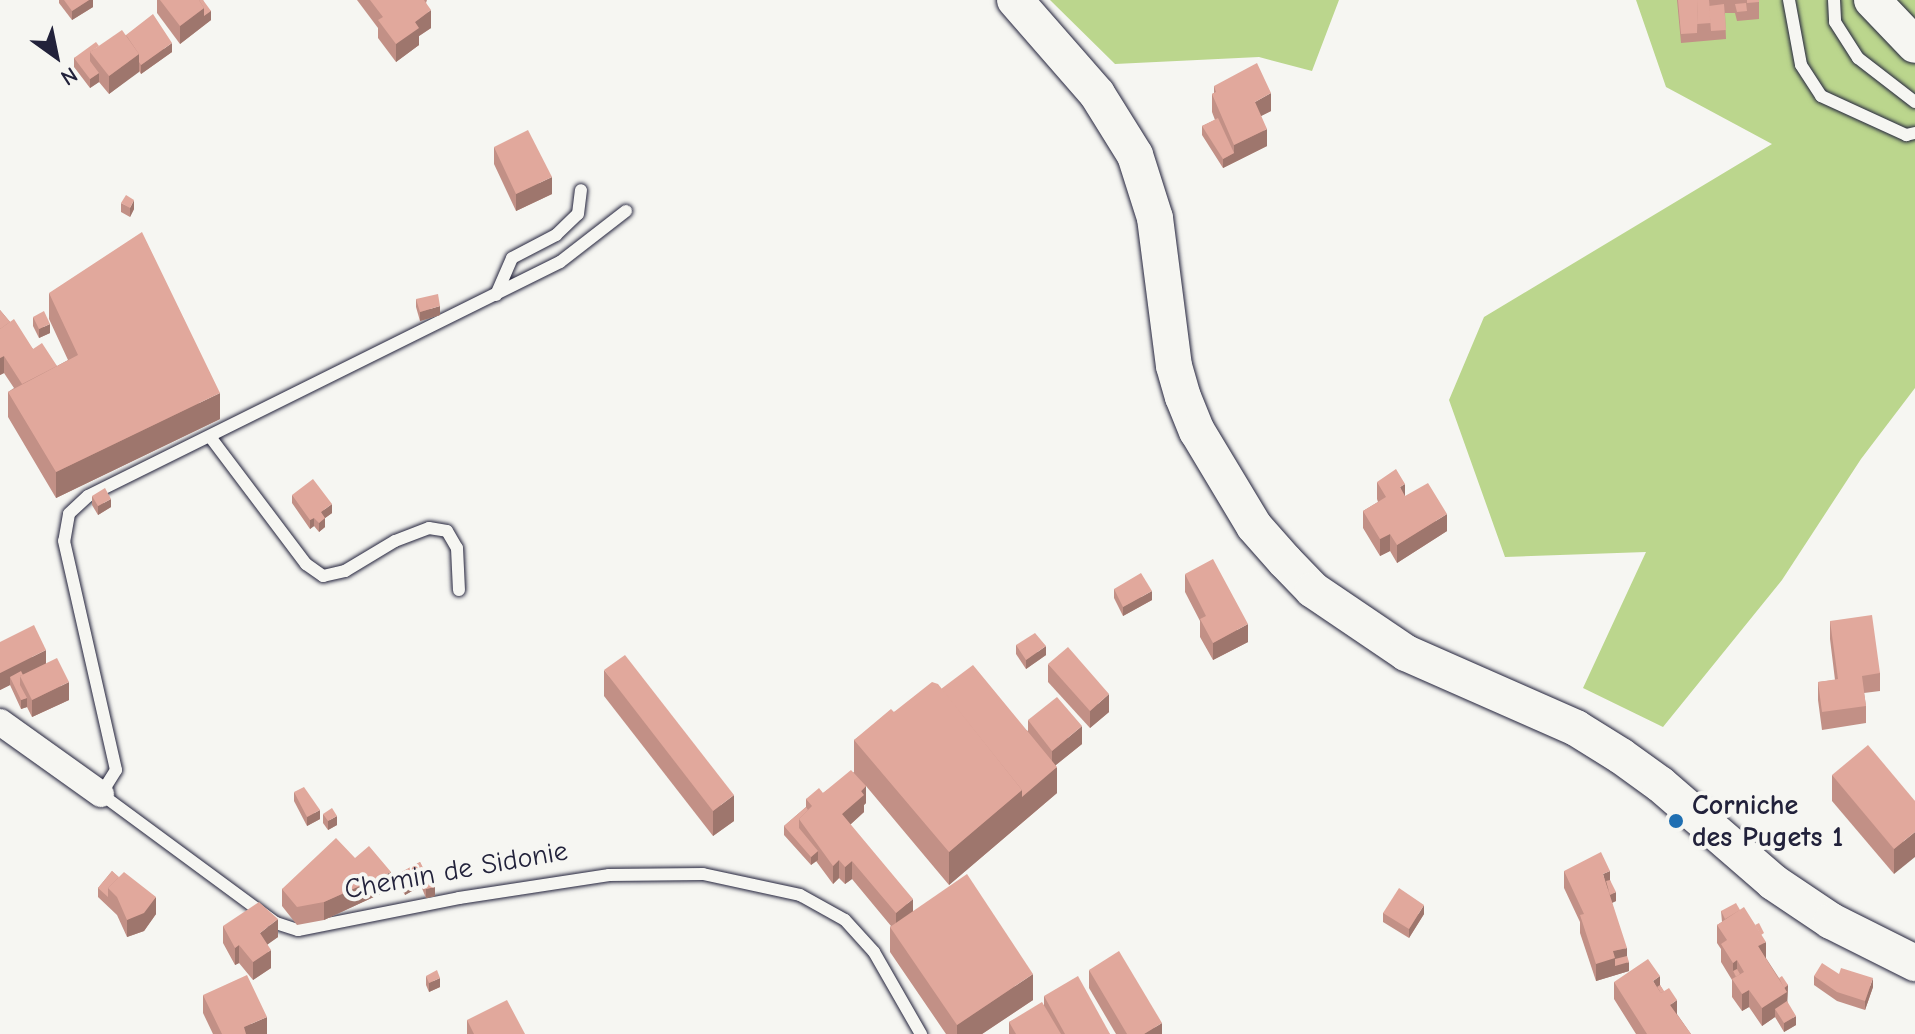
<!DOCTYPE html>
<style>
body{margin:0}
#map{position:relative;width:1915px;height:1034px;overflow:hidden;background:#f6f6f2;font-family:"Comic Neue",sans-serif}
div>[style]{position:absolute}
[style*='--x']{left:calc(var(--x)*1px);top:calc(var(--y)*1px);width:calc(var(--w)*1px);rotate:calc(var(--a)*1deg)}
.green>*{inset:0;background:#bbd68d}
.roads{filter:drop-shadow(0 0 2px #22223b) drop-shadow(0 0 2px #22223b)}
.lane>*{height:12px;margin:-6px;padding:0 6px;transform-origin:6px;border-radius:6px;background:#f6f6f2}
.street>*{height:26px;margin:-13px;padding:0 13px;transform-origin:13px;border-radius:13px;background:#f6f6f2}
.secondary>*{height:36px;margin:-18px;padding:0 18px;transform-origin:18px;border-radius:18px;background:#f6f6f2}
.wall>*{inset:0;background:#c29086}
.shaded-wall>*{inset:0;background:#9e766d}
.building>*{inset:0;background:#e1a89c}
.dots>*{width:22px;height:22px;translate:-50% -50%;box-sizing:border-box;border:4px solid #f6f6f2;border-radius:50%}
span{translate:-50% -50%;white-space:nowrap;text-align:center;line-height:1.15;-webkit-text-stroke:8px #f6f6f2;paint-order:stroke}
.poi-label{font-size:28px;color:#22223b;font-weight:700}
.left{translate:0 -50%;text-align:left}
.street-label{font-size:28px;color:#22223b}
.north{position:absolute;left:16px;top:16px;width:80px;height:80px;-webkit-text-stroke:6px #f6f6f2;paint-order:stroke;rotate:147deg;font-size:22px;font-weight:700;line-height:32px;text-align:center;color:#22223b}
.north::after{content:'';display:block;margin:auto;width:28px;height:36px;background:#22223b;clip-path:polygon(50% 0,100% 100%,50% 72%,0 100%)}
</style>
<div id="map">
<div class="green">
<div style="clip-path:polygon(1050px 0,1339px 0,1312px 71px,1259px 57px,1115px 64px)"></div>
<div style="clip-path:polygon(1636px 0,1915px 0,1915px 388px,1861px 459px,1782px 580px,1663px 727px,1583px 688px,1646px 552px,1505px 557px,1449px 400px,1484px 317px,1772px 144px,1666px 87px)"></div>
</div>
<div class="roads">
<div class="lane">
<div style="--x:1789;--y:0;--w:66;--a:79.5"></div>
<div style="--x:1801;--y:65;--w:37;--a:57"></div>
<div style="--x:1821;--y:96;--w:94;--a:24.6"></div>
<div style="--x:1906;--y:135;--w:9;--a:-13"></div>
<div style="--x:1834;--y:0;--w:22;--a:87"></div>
<div style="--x:1835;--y:22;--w:43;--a:57.4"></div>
<div style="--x:1858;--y:58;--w:72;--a:37.7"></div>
<div style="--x:626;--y:211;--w:83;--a:142.3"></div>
<div style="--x:560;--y:262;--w:527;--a:153.63"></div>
<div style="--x:88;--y:496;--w:26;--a:137"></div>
<div style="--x:69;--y:514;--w:27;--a:100"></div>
<div style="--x:64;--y:541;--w:235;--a:77.2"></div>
<div style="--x:116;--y:770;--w:28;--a:122"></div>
<div style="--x:101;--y:794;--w:217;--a:36.4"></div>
<div style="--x:276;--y:923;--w:23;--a:18"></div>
<div style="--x:298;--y:930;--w:164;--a:-11.2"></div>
<div style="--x:459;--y:898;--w:152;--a:-8.7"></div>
<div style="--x:609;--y:875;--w:94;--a:-0.6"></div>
<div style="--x:703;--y:874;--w:99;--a:12.2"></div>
<div style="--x:800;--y:895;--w:51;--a:29.1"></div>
<div style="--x:845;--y:920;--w:43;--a:47.8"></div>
<div style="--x:874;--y:952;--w:95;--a:60.2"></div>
<div style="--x:496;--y:295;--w:40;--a:-66.6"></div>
<div style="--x:512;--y:258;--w:50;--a:-27.6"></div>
<div style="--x:556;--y:235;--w:30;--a:-44"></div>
<div style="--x:578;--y:214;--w:24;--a:-83"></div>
<div style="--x:211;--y:438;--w:158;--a:53"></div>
<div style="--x:306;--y:564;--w:21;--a:35"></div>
<div style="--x:323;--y:576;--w:23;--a:-13"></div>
<div style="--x:345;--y:571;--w:58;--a:-31"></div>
<div style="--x:395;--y:541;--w:36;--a:-21"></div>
<div style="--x:429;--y:528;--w:18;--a:9"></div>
<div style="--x:447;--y:531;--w:20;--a:60"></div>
<div style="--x:457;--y:548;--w:42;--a:87.3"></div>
</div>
<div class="street">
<div style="--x:0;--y:722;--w:124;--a:35.5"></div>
</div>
<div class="secondary">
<div style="--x:1015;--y:0;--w:125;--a:48.9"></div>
<div style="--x:1097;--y:94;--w:72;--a:58.1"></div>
<div style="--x:1135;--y:155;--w:66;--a:72.4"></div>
<div style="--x:1155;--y:218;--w:149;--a:82.7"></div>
<div style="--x:1174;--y:366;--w:32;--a:74"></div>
<div style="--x:1183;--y:397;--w:37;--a:68"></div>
<div style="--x:1197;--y:431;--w:111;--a:59"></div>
<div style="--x:1254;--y:526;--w:47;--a:48.5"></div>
<div style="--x:1285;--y:561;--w:40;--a:46"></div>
<div style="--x:1313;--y:590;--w:112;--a:34.1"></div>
<div style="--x:1406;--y:653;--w:186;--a:23.8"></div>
<div style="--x:1576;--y:728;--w:53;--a:31.9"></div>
<div style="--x:1621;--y:756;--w:48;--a:35.7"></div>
<div style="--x:1660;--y:784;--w:150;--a:40.9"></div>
<div style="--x:1773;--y:882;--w:70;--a:33.9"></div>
<div style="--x:1831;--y:921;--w:94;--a:26.6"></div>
<div style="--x:1872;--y:0;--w:62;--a:46.3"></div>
</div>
</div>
<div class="wall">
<div style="clip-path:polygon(59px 0,93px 0,93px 7px,72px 20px,59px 3px)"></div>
<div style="clip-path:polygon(157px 0,203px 0,211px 20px,180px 44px,157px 13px)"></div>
<div style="clip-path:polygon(357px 0,427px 0,426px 3px,431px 28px,419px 36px,419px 45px,396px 62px,378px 38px,378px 28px)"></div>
<div style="clip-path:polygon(1677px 0,1759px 0,1759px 19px,1737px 21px,1735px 13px,1725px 13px,1726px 39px,1681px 43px)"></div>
<div style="clip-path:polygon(126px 35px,172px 52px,141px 74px,139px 71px,109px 94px,99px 82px,90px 88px,74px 67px,74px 58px)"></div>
<div style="clip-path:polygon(1214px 86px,1271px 111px,1261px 116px,1267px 146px,1223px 168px,1202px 135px,1202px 126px,1215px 120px,1212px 112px,1212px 94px,1214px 93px)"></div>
<div style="clip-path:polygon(494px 147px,552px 194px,516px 211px,494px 164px)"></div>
<div style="clip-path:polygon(121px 203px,134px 209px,130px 217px,121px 212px)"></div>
<div style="clip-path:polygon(49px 293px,220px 419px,56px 498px,8px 417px,8px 392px,14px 388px,4px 373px,0 375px,0 310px,33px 349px,57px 366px,68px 360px,49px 319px)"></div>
<div style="clip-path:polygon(416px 299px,440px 315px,420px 321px,416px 307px)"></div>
<div style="clip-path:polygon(33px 317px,50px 333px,39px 338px,33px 326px)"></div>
<div style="clip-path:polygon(1377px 482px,1405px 496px,1447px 531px,1397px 563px,1390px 551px,1380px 556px,1363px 528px,1363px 511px,1378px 502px,1377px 499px)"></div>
<div style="clip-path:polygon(292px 495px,332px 513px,325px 518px,325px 527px,319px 532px,314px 526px,310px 529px,292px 503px)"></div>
<div style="clip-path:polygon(92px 496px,111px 507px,98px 515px,92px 505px)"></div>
<div style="clip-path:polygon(1185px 574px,1248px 642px,1213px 660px,1200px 637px,1200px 621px,1185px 592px)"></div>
<div style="clip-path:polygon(1114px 589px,1152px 600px,1123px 616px,1114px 598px)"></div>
<div style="clip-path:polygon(1830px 621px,1880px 673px,1880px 691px,1864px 693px,1866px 706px,1866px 723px,1822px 730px,1818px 700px,1818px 682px,1835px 680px,1830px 639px)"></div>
<div style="clip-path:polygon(0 642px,46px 664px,69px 700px,32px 717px,27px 707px,21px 709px,10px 685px,0 690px)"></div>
<div style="clip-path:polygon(1016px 645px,1046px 655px,1026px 669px,1016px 654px)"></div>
<div style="clip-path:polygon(1048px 664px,1109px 712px,1090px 728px,1048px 682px)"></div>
<div style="clip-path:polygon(604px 670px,734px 821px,713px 836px,604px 696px)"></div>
<div style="clip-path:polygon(941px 689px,1028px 731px,1028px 720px,1082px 744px,1056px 765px,1057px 793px,949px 885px,866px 786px,866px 803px,864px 805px,864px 812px,850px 825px,913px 911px,1033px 1000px,982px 1034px,946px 1034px,890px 952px,890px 927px,891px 926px,852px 879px,845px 884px,839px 878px,833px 884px,816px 861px,811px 865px,784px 835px,784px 826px,806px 807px,806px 799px,823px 793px,854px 772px,854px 740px,894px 712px)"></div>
<div style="clip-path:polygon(1832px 775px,1915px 801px,1894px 874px,1832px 801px)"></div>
<div style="clip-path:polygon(294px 792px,320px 819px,307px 826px,294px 801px)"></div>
<div style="clip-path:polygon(323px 814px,337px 825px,328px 830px,323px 823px)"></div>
<div style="clip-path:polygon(355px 858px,391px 889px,324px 920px,297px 925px,282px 906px,282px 889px)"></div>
<div style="clip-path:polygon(420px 862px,435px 896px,426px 898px,421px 886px,405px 895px,398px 883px,398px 874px)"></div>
<div style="clip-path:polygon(112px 871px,156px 914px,144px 931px,127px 937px,117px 915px,98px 897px,98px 888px)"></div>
<div style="clip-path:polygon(1564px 871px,1610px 880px,1616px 901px,1612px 903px,1627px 956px,1629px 971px,1596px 981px,1580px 933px,1580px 922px,1564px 888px)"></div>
<div style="clip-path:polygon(1740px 910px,1764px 940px,1766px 958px,1779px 978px,1788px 985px,1787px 1001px,1796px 1025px,1784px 1032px,1775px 1017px,1762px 1026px,1749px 1007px,1742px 1011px,1732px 997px,1732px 980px,1721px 962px,1721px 949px,1717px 943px,1717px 925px,1722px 922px,1721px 911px)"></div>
<div style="clip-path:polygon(1383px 913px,1424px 914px,1409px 938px,1383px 922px)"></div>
<div style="clip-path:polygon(223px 926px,278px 937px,267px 944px,271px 968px,253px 980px,239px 963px,235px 965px,223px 943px)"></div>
<div style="clip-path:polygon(1089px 970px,1162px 1034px,1116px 1034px,1089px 988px)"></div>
<div style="clip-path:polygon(1839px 974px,1873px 987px,1865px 1010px,1837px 1001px,1814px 985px,1814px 976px)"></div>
<div style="clip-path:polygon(426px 976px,440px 987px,429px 992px,426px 985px)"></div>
<div style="clip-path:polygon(1614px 982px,1660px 985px,1677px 1014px,1691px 1034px,1636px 1034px,1614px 999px)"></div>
<div style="clip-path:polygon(203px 995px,267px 1034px,213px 1034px,203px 1013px)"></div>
<div style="clip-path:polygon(1044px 996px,1110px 1034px,1009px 1034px,1009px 1022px,1044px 1005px)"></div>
<div style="clip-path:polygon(467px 1020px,525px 1034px,467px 1034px)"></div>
</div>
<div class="shaded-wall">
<div style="clip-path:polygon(89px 0,93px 0,93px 7px,72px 20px,72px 11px)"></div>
<div style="clip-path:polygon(204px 8px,211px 11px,211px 20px,180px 44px,180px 26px)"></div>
<div style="clip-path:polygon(431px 10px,431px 28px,419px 36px,419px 45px,396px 62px,396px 44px,415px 22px)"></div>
<div style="clip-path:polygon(172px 43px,172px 52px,141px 74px,141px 65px)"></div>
<div style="clip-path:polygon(139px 54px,139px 72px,109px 94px,109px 76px)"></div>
<div style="clip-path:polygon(99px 73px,99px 82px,90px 88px,90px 79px)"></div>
<div style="clip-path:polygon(1271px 93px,1271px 111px,1255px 119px,1255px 102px)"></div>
<div style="clip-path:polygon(1267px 129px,1267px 146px,1223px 168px,1223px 159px,1234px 153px,1234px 145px)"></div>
<div style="clip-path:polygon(552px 177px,552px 194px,516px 211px,516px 194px)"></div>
<div style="clip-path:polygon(134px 200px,134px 209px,130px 217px,130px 208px)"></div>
<div style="clip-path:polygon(440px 306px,440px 315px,420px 321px,420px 312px)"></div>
<div style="clip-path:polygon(50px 324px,50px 333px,39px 338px,39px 329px)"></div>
<div style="clip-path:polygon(4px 356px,4px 373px,0 375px,0 358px)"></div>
<div style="clip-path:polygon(220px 393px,220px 419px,56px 498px,56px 472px)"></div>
<div style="clip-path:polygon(1405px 484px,1405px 502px,1400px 487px)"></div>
<div style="clip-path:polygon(111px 499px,111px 507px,98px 515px,98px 506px)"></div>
<div style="clip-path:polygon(332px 504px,332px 513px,321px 521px,321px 512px)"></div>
<div style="clip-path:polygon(1447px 514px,1447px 531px,1397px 563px,1397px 545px)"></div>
<div style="clip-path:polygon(314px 518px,314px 526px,310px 529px,310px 520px)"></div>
<div style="clip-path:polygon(325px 518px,325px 527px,319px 532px,319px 523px)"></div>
<div style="clip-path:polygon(1390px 534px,1390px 551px,1380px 556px,1380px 539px)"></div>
<div style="clip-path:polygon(1152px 591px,1152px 600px,1123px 616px,1123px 607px)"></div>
<div style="clip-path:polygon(1248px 624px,1248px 642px,1213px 660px,1213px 643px)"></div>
<div style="clip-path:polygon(1046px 646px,1046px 655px,1026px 669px,1026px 660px)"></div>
<div style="clip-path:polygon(46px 650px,46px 667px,20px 676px,10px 677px,10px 685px,0 690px,0 673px)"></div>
<div style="clip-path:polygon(69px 682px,69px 700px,32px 717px,32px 700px)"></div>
<div style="clip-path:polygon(1109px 694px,1109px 712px,1090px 728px,1090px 711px)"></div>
<div style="clip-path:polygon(27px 698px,27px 707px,21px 709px,21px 700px)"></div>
<div style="clip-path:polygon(1082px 726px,1082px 744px,1052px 768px,1052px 751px)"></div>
<div style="clip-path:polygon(1057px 767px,1057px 793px,949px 885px,949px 852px,1022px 790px)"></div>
<div style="clip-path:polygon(866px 786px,866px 803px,864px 805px,864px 812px,842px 832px,842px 814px)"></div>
<div style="clip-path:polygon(734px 795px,734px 821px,713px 836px,713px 811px)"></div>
<div style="clip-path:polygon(320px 810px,320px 819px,307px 826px,307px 817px)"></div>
<div style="clip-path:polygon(337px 816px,337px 825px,328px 830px,328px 821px)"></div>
<div style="clip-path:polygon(1915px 832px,1915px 857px,1894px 874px,1894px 849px)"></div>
<div style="clip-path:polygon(818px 851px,818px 860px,811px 865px,811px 857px)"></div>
<div style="clip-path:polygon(839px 860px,839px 878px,833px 884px,833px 866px)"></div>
<div style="clip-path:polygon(852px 861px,852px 879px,845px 884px,845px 867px)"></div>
<div style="clip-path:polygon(1610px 871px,1610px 889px,1607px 890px,1603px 874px)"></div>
<div style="clip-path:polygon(391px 872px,391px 889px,324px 920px,324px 902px)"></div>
<div style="clip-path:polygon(421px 878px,421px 886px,405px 895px,405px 886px)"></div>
<div style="clip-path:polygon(435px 887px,435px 896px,426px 898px,426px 889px)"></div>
<div style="clip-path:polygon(1616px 892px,1616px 901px,1609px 904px,1609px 895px)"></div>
<div style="clip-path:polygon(156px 897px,156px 914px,144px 931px,127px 937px,127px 920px)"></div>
<div style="clip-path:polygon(913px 899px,913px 916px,896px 931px,896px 913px)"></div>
<div style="clip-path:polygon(1424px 905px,1424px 914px,1409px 938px,1409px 929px)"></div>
<div style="clip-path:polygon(278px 919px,278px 937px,260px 950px,260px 933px)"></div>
<div style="clip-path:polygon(1766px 942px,1766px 960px,1758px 946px)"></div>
<div style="clip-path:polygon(239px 945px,239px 963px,235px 965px,235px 948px)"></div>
<div style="clip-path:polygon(1627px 948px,1627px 963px,1629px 962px,1629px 971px,1596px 981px,1596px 964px,1613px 951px)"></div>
<div style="clip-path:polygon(271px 950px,271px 968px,253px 980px,253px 962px)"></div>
<div style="clip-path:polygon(1737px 960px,1737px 978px,1733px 971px,1733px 963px)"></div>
<div style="clip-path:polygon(1033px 974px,1033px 1000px,982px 1034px,957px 1034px,957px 1025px)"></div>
<div style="clip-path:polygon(1660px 976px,1660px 994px,1653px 981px)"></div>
<div style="clip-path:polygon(440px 978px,440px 987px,429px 992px,429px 983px)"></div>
<div style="clip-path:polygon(1873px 978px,1873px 987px,1865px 1010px,1865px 1001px)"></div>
<div style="clip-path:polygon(1788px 985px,1787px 1010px,1775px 1009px,1775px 1017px,1762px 1026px,1762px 1008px)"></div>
<div style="clip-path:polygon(1749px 990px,1749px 1007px,1742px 1011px,1742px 994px)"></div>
<div style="clip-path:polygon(1677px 1000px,1677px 1017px,1670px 1005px)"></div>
<div style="clip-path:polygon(1796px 1016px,1796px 1025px,1784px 1032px,1784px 1023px)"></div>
<div style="clip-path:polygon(267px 1017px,267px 1034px,244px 1034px,244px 1027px)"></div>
<div style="clip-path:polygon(1162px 1023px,1162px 1034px,1144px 1034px)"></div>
</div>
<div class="building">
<div style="clip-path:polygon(64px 0,89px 0,72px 11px)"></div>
<div style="clip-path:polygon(160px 0,199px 0,204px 8px,180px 26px)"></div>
<div style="clip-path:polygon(199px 0,203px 0,211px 11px,204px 16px,204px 8px)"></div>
<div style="clip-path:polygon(370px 0,424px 0,431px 10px,415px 22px,419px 28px,396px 44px,378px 20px,383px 17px)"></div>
<div style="clip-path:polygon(1678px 0,1698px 0,1697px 33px,1681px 34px)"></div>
<div style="clip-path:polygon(1698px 0,1709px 0,1711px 23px,1697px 24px)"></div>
<div style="clip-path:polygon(1747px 0,1759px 0,1759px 2px,1747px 3px)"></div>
<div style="clip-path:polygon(1746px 3px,1747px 11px,1737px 12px,1735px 4px)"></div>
<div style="clip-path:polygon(1724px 4px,1726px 30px,1711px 31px,1709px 6px)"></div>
<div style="clip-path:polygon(153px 14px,172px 43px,141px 65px,139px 62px,139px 54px,126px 35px)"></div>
<div style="clip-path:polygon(122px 30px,139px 54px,109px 76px,90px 52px)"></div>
<div style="clip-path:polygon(96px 42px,99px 46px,90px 52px,90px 61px,99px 73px,90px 79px,74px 58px)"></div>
<div style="clip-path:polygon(1257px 63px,1271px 93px,1255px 102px,1267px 129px,1234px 145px,1212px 94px,1216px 92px,1214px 86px)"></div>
<div style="clip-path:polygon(1218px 118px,1234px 153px,1223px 159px,1202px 126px)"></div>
<div style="clip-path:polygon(528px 130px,552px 177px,516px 194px,494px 147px)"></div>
<div style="clip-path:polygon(126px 195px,134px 200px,130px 208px,121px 203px)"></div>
<div style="clip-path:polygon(142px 232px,220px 393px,56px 472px,8px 392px,78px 355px,49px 293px)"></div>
<div style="clip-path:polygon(438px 294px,440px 306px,420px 312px,416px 299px)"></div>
<div style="clip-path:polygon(0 310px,10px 322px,0 329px)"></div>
<div style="clip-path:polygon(44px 311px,50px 324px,39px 329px,33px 317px)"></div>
<div style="clip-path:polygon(14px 319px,33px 349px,42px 343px,57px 366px,22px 384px,4px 356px,0 358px,0 329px)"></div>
<div style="clip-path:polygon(1396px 469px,1405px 484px,1400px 487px,1405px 496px,1428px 483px,1447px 514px,1397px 545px,1390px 534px,1380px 539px,1363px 511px,1386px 497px,1377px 482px)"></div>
<div style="clip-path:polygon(313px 479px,332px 504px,321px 512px,325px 518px,319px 523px,314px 518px,310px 520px,292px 495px)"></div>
<div style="clip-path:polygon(105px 488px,111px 499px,98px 506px,92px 496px)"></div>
<div style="clip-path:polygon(1213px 559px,1248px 624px,1213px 643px,1200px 619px,1206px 616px,1185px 574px)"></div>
<div style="clip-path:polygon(1141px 573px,1152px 591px,1123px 607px,1114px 589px)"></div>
<div style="clip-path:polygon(1872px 615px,1880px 673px,1862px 676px,1866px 706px,1822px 712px,1818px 682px,1838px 679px,1830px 621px)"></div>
<div style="clip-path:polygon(34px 625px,46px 650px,0 673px,0 642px)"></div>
<div style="clip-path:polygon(1035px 633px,1046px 646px,1026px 660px,1016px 645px)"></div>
<div style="clip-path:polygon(1068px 647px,1109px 694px,1090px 711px,1048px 664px)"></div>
<div style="clip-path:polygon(625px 655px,734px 795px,713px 811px,604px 670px)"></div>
<div style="clip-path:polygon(57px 658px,69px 682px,32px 700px,20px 676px)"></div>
<div style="clip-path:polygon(973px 665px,1057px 767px,1022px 797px,1022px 790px,941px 689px)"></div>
<div style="clip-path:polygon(21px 671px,23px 675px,20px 676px,20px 685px,27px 698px,21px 700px,10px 677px)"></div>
<div style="clip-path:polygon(932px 682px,938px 684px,1022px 790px,949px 852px,854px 740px,891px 709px,894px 712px)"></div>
<div style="clip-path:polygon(1057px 697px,1082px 726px,1052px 751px,1028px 720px)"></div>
<div style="clip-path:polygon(1868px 745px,1915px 801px,1915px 832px,1894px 849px,1832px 775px)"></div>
<div style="clip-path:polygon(851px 770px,866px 786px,861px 791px,864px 795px,842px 814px,913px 899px,896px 913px,852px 861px,845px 867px,839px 860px,833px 866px,799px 819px,812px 806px,806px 799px,819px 788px,823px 793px)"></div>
<div style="clip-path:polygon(304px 787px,320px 810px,307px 817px,294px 792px)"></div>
<div style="clip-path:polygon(806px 807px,808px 810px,799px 819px,799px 828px,818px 851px,811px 857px,784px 826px)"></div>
<div style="clip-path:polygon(332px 808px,337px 816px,328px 821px,323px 814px)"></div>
<div style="clip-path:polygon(336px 838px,355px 858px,369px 846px,391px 872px,324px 902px,297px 907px,282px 889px)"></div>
<div style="clip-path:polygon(1601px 852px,1610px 871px,1603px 874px,1627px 948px,1613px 951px,1615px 958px,1596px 964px,1580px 915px,1584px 914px,1564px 871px)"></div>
<div style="clip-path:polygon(420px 862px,427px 875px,430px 872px,435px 887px,426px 889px,421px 878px,405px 886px,398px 874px)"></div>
<div style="clip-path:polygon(112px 871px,119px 877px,108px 888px,108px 897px,98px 888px)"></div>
<div style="clip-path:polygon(124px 872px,156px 897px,144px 913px,127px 920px,117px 897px,108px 888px)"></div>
<div style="clip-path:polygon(967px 874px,1033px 974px,957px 1025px,890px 927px)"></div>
<div style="clip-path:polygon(1610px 880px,1616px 892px,1610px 895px,1606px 881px)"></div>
<div style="clip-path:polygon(1399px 888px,1424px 905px,1409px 929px,1383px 913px)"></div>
<div style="clip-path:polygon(259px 902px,278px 919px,260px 933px,271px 950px,253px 962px,239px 945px,235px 948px,223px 926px)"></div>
<div style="clip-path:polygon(1736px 903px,1740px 910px,1725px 919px,1721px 911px)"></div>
<div style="clip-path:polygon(1744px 907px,1766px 942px,1758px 946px,1787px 992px,1762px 1008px,1749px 990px,1742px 994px,1732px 979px,1744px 972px,1737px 960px,1733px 963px,1721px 944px,1727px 940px,1717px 925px)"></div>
<div style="clip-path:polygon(1759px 923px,1764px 933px,1761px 935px,1755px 925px)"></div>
<div style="clip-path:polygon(1119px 951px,1162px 1023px,1144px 1034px,1127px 1034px,1089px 970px)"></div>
<div style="clip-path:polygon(1627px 956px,1629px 962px,1615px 966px,1615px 959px)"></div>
<div style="clip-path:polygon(1648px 959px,1660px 976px,1653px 981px,1661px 993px,1669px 988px,1677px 1000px,1670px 1005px,1691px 1034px,1647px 1034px,1614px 982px)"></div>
<div style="clip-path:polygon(1822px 963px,1839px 974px,1841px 968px,1873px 978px,1865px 1001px,1837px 992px,1814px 976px)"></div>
<div style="clip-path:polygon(1737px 969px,1740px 974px,1736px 977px,1733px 971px)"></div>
<div style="clip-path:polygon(437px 970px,440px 978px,429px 983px,426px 976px)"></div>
<div style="clip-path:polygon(247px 975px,267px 1017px,244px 1027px,246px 1034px,222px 1034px,203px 995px)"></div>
<div style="clip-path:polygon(1078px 976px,1110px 1034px,1065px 1034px,1044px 996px)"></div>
<div style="clip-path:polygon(1782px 976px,1788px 985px,1784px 988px,1779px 978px)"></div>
<div style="clip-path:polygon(1660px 985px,1664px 991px,1661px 993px,1657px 987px)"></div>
<div style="clip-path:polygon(507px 1000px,525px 1034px,474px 1034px,467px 1020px)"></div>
<div style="clip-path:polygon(1787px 1001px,1796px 1016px,1784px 1023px,1775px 1009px)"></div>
<div style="clip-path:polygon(1042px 1002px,1061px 1034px,1016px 1034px,1009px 1022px)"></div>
</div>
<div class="dots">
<div style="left:1676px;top:821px;background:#1f6fb2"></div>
</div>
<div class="poi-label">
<span class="left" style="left:1692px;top:821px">Corniche<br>des Pugets 1</span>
</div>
<div class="street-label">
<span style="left:456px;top:870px;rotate:-10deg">Chemin de Sidonie</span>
</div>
<div class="north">N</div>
</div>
